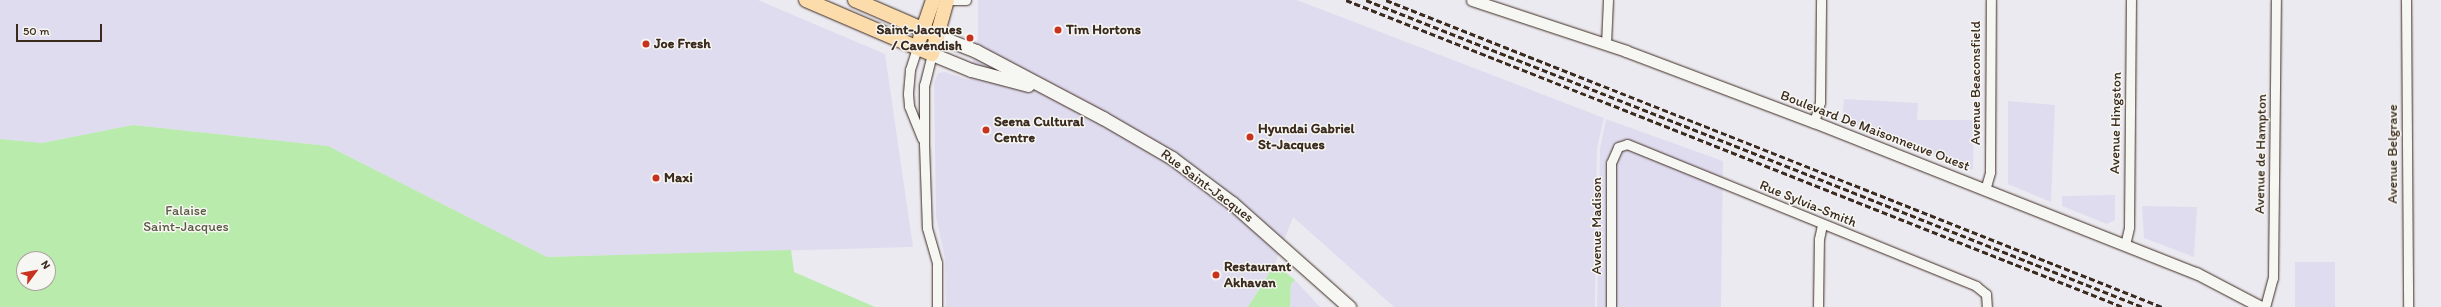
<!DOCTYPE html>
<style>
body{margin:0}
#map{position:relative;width:2441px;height:307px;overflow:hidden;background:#eceaf1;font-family:Itim,sans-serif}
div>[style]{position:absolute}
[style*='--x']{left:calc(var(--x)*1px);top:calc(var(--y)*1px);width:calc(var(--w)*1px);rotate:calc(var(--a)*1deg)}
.built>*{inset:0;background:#e0dcf0}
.green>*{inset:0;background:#b8ebac}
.roads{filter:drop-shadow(0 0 1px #3b2a1e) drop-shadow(0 0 1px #3b2a1e)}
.minor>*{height:9px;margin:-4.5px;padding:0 4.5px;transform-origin:4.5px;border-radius:4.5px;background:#f6f6f2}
.tertiary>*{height:11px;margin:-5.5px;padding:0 5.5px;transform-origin:5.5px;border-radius:5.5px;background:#f6f6f2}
.secondary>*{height:13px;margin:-6.5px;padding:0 6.5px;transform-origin:6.5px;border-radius:6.5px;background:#f6f6f2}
.primary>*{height:14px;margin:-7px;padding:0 7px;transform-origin:7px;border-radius:7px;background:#fddcac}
.rail>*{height:3px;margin-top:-1.5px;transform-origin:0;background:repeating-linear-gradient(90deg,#3b2a1e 0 6px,transparent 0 9px)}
.dots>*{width:11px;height:11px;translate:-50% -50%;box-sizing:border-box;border:2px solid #f6f6f2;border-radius:50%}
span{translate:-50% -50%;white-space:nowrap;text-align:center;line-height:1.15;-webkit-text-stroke:3px #f6f6f2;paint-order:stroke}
.poi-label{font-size:14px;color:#3b2a1e;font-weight:700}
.right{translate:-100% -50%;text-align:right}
.left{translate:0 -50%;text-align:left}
.street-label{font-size:14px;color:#3b2a1e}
.park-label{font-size:14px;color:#5a5a42}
.north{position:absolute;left:16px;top:251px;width:40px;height:40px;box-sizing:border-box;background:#f6f6f2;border:1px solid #aba49d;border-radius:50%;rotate:58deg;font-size:11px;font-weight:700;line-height:16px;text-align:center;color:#3b2a1e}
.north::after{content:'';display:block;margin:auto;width:14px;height:18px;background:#c8321e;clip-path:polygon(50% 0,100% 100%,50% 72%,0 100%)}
.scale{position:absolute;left:16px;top:24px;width:86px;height:18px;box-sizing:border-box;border:2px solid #3b2a1e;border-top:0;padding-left:5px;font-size:12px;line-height:14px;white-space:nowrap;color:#3b2a1e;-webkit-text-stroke:3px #f6f6f2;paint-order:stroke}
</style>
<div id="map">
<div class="built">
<div style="clip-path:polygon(0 0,758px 0,885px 54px,913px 247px,547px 257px,328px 146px,133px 125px,41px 143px,0 139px)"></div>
<div style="clip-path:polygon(978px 0,1297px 0,1604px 118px,1597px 148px,1595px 307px,1394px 307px,1293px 217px,1275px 264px,1248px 307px,946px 307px,945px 259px,936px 217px,934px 83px,938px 73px,945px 72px,969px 80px,978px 38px)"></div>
<div style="clip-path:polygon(1844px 99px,1918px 103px,1917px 120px,1974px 120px,1973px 170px,1842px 120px)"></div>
<div style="clip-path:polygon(2008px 101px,2055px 105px,2051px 202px,2008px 184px)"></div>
<div style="clip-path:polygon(1606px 119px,1723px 161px,1721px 307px,1597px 307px,1600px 149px)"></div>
<div style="clip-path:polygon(2115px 195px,2115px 220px,2107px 224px,2062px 206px,2062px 196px)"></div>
<div style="clip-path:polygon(2142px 206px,2197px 207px,2194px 257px,2144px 238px)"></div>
<div style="clip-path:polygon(2295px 262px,2335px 262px,2335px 307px,2295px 307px)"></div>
<div style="clip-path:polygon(1295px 280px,1320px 307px,1290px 307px,1291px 284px)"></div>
</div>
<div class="green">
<div style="clip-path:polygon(evenodd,133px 125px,328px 146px,547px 257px,791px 250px,794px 272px,875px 307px,0 307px,0 139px,42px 143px,133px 125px,24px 259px,48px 259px,48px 283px,24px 283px,24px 259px)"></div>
<div style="clip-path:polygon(1275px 264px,1295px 280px,1291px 284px,1290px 307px,1248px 307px)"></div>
</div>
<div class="roads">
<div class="minor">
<div style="--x:947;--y:0;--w:19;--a:0"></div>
<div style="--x:2406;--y:0;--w:307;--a:89.6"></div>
<div style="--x:1606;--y:44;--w:44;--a:-87.4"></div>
<div style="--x:917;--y:48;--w:23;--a:108"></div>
<div style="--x:910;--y:70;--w:24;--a:95"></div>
<div style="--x:908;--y:94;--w:12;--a:85"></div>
<div style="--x:909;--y:106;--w:35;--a:68"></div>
<div style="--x:932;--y:54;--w:32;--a:104"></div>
<div style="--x:924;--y:85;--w:59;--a:90"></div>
<div style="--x:924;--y:144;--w:84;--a:88"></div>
<div style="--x:927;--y:228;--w:36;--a:74"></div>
<div style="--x:937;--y:263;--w:44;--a:90"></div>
<div style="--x:1814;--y:122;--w:21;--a:-73"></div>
<div style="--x:1820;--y:102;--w:102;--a:-89.4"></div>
<div style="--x:1985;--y:190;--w:19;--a:-74"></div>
<div style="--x:1990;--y:172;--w:172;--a:-89.7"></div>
<div style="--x:2125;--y:245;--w:18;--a:-77"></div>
<div style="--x:2129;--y:227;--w:227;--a:-89.5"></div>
<div style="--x:1611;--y:307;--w:144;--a:-90"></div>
<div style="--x:1611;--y:163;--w:17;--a:-66"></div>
<div style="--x:1618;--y:147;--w:9;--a:-18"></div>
<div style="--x:1627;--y:144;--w:377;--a:22.1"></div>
<div style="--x:1976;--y:286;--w:13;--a:39"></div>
<div style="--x:1986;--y:294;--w:13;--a:86"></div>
<div style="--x:1818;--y:307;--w:68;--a:-89.2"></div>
<div style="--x:1819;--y:239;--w:14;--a:-78"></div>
<div style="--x:2265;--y:307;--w:30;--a:-75"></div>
<div style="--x:2273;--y:278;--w:278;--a:-89.4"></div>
</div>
<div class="tertiary">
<div style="--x:1472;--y:0;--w:162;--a:18.3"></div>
<div style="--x:1626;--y:51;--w:201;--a:20.7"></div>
<div style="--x:1814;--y:122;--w:411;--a:21.6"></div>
<div style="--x:2196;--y:273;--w:73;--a:27.6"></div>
</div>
<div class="secondary">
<div style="--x:938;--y:36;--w:41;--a:21.5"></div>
<div style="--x:976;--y:51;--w:144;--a:27.8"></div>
<div style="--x:1103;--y:118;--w:80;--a:30.1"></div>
<div style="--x:1172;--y:158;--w:75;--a:36.9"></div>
<div style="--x:1232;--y:203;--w:157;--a:41.6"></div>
<div style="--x:932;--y:54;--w:42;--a:22.3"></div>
<div style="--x:971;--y:70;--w:59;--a:14.7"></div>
</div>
<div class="primary">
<div style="--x:806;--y:0;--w:137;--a:23.2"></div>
<div style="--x:932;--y:54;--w:56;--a:-74.5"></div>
<div style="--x:855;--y:0;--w:90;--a:23.4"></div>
<div style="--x:920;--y:38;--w:40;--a:-71.1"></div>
</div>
</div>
<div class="rail">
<div style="--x:1346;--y:0;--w:835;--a:21.56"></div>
<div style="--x:1366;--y:0;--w:835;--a:21.56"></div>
<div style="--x:1386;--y:0;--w:835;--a:21.58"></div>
</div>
<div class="dots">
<div style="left:1058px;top:30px;background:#c8321e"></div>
<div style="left:970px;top:38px;background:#c8321e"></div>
<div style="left:646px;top:44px;background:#c8321e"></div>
<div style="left:986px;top:130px;background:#c8321e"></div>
<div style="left:1250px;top:137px;background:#c8321e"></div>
<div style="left:656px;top:178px;background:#c8321e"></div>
<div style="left:1216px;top:275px;background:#c8321e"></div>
</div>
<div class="poi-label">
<span class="right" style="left:962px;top:38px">Saint-Jacques<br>/ Cavendish</span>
<span class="left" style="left:1066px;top:30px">Tim Hortons</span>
<span class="left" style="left:654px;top:44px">Joe Fresh</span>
<span class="left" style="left:994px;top:130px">Seena Cultural<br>Centre</span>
<span class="left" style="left:1258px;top:137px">Hyundai Gabriel<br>St-Jacques</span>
<span class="left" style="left:664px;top:178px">Maxi</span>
<span class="left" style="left:1224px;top:275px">Restaurant<br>Akhavan</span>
</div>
<div class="street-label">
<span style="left:1976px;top:83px;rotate:-90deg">Avenue Beaconsfield</span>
<span style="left:2116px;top:123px;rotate:-89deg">Avenue Hingston</span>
<span style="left:1875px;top:131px;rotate:21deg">Boulevard De Maisonneuve Ouest</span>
<span style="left:2261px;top:154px;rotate:-89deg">Avenue de Hampton</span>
<span style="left:2393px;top:154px;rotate:-90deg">Avenue Belgrave</span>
<span style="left:1207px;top:186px;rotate:37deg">Rue Saint-Jacques</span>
<span style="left:1808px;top:204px;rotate:22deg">Rue Sylvia-Smith</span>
<span style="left:1597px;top:226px;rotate:-90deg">Avenue Madison</span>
</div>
<div class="park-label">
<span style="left:186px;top:219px">Falaise<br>Saint-Jacques</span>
</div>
<div class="north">N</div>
<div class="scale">50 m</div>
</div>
